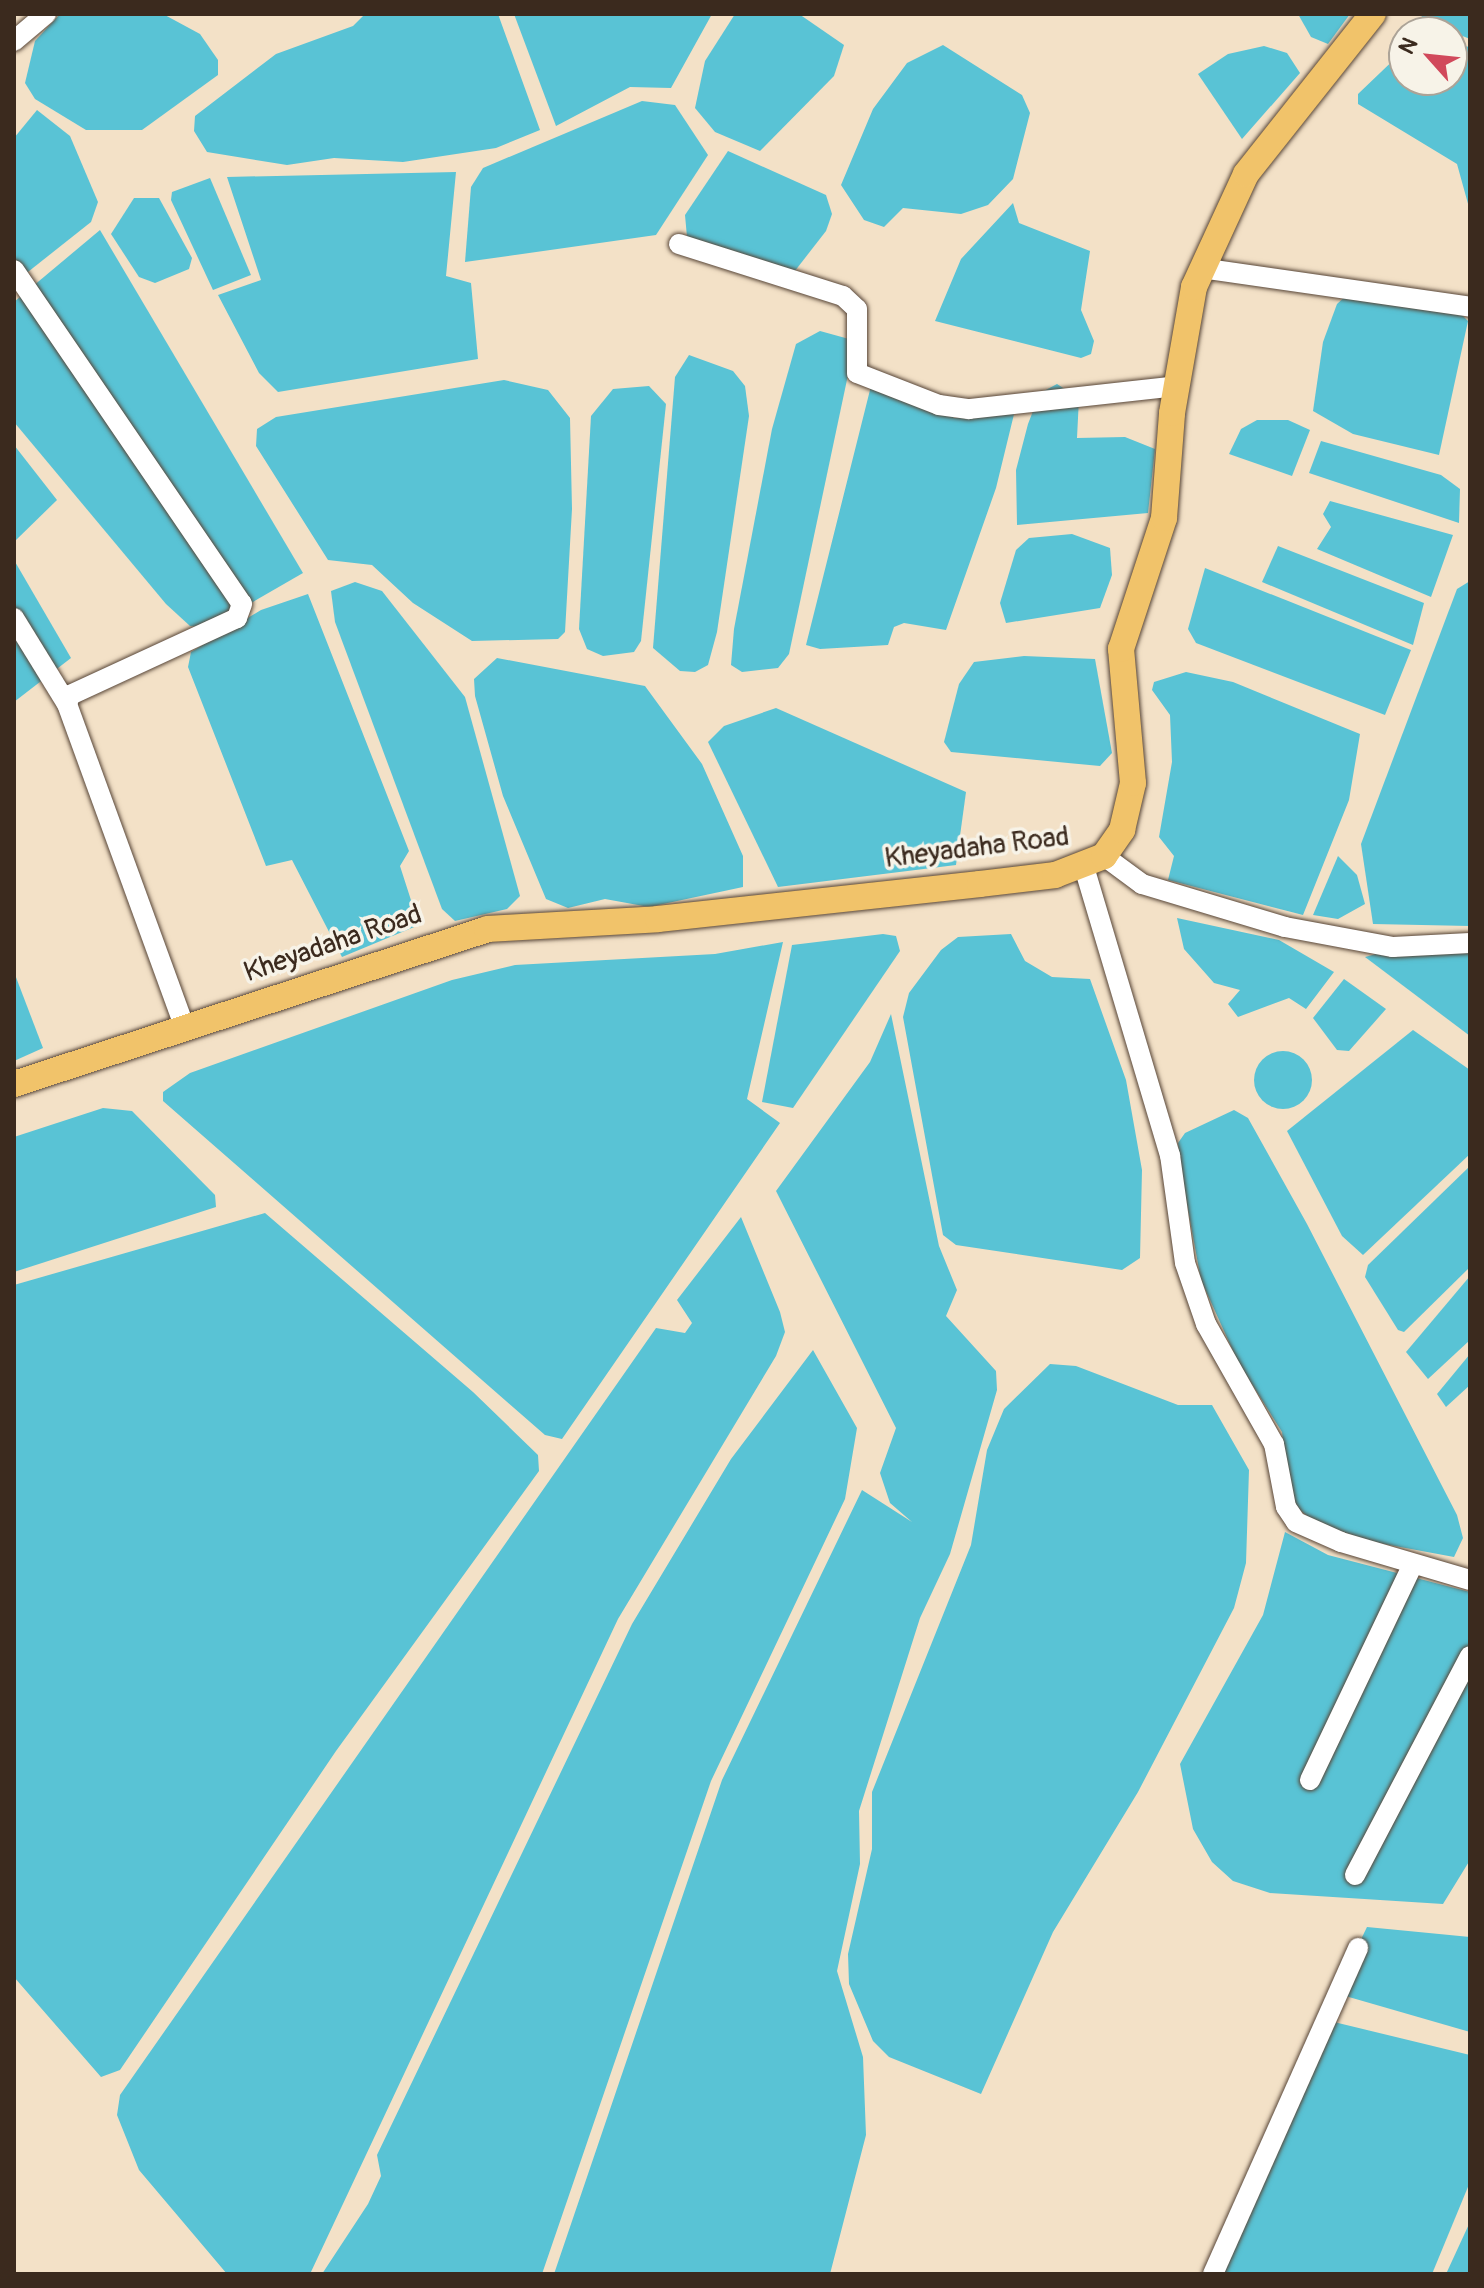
<!DOCTYPE html>
<style>
body{margin:0}
#map{position:relative;width:1484px;height:2288px;overflow:hidden;background:#f3e1c7;font-family:Pangolin,sans-serif}
div>[style]{position:absolute}
[style*='--x']{left:calc(var(--x)*1px);top:calc(var(--y)*1px);width:calc(var(--w)*1px);rotate:calc(var(--a)*1deg)}
.water>*{inset:0;background:#59c3d5}
.round{border-radius:50%}
.roads{filter:drop-shadow(0 0 2px #574537) drop-shadow(0 0 2px #574537)}
.minor>*{height:20px;margin:-10px;padding:0 10px;transform-origin:10px;border-radius:10px;background:#fff}
.major>*{height:26px;margin:-13px;padding:0 13px;transform-origin:13px;border-radius:13px;background:#f1c36a}
span{translate:-50% -50%;white-space:nowrap;text-align:center;line-height:1.15;-webkit-text-stroke:7px #f7f3e8;paint-order:stroke}
.street-label{font-size:28px;color:#3b2a1e}
.frame{position:absolute;inset:0;border:16px solid #3b2a1e;pointer-events:none}
.north{position:absolute;left:1388px;top:16px;width:80px;height:80px;box-sizing:border-box;background:#f7f3e8;border:2px solid #aca397;border-radius:50%;rotate:297deg;font-size:22px;font-weight:700;line-height:32px;text-align:center;color:#3b2a1e}
.north::after{content:'';display:block;margin:auto;width:28px;height:36px;background:#d1495b;clip-path:polygon(50% 0,100% 100%,50% 72%,0 100%)}
</style>
<div id="map">
<div class="water">
<div style="clip-path:polygon(60px 14px,163px 14px,200px 34px,218px 60px,218px 75px,142px 130px,86px 130px,35px 99px,25px 83px,35px 41px)"></div>
<div style="clip-path:polygon(365px 14px,498px 14px,540px 130px,496px 148px,403px 162px,334px 158px,287px 165px,207px 152px,194px 131px,195px 116px,276px 54px,353px 26px)"></div>
<div style="clip-path:polygon(514px 14px,712px 14px,671px 88px,630px 87px,556px 126px)"></div>
<div style="clip-path:polygon(735px 14px,799px 14px,844px 45px,834px 76px,760px 151px,715px 132px,695px 108px,705px 61px)"></div>
<div style="clip-path:polygon(1298px 14px,1350px 14px,1328px 44px,1311px 37px)"></div>
<div style="clip-path:polygon(1420px 14px,1470px 14px,1470px 39px,1425px 21px)"></div>
<div style="clip-path:polygon(1452px 44px,1470px 47px,1470px 211px,1457px 164px,1358px 104px,1358px 94px,1404px 50px,1404px 80px,1452px 80px)"></div>
<div style="clip-path:polygon(943px 45px,1022px 95px,1030px 113px,1013px 179px,988px 205px,961px 214px,903px 208px,884px 227px,864px 220px,841px 185px,873px 109px,907px 63px)"></div>
<div style="clip-path:polygon(1264px 46px,1287px 53px,1300px 73px,1242px 139px,1198px 74px,1228px 54px)"></div>
<div style="clip-path:polygon(642px 101px,675px 105px,708px 155px,656px 235px,465px 262px,471px 187px,483px 168px)"></div>
<div style="clip-path:polygon(37px 110px,70px 136px,98px 202px,91px 222px,14px 283px,14px 138px)"></div>
<div style="clip-path:polygon(728px 151px,826px 195px,832px 214px,826px 231px,791px 276px,687px 237px,685px 215px)"></div>
<div style="clip-path:polygon(456px 172px,446px 276px,471px 283px,478px 359px,278px 392px,259px 373px,218px 295px,261px 280px,227px 177px)"></div>
<div style="clip-path:polygon(210px 178px,251px 275px,213px 290px,171px 200px,172px 192px)"></div>
<div style="clip-path:polygon(134px 198px,159px 198px,192px 258px,189px 269px,155px 283px,139px 277px,111px 234px)"></div>
<div style="clip-path:polygon(1013px 203px,1019px 223px,1090px 251px,1081px 310px,1094px 341px,1091px 354px,1081px 358px,935px 321px,961px 259px)"></div>
<div style="clip-path:polygon(100px 230px,303px 573px,208px 628px,190px 626px,166px 604px,14px 422px,14px 302px)"></div>
<div style="clip-path:polygon(1349px 293px,1457px 310px,1468px 321px,1439px 455px,1353px 434px,1313px 411px,1323px 342px,1337px 304px)"></div>
<div style="clip-path:polygon(820px 331px,849px 339px,852px 356px,789px 654px,778px 668px,742px 672px,731px 665px,734px 629px,772px 429px,796px 344px)"></div>
<div style="clip-path:polygon(689px 355px,733px 371px,745px 386px,749px 416px,717px 632px,708px 665px,695px 672px,680px 671px,653px 648px,675px 377px)"></div>
<div style="clip-path:polygon(504px 380px,548px 390px,570px 418px,572px 509px,565px 632px,558px 639px,472px 641px,413px 603px,372px 565px,328px 560px,256px 446px,257px 429px,276px 417px)"></div>
<div style="clip-path:polygon(872px 382px,955px 418px,1016px 406px,996px 488px,946px 630px,904px 623px,894px 627px,888px 645px,820px 649px,806px 645px)"></div>
<div style="clip-path:polygon(1057px 384px,1079px 398px,1077px 438px,1125px 437px,1155px 449px,1148px 513px,1017px 525px,1016px 470px,1028px 424px,1040px 393px)"></div>
<div style="clip-path:polygon(649px 386px,666px 404px,641px 641px,634px 652px,603px 656px,587px 649px,579px 629px,591px 416px,613px 389px)"></div>
<div style="clip-path:polygon(1257px 420px,1288px 420px,1310px 430px,1292px 476px,1229px 454px,1241px 429px)"></div>
<div style="clip-path:polygon(1321px 441px,1441px 475px,1460px 489px,1459px 523px,1309px 473px)"></div>
<div style="clip-path:polygon(14px 445px,57px 500px,14px 542px)"></div>
<div style="clip-path:polygon(1330px 501px,1453px 535px,1431px 597px,1317px 549px,1331px 527px,1323px 514px)"></div>
<div style="clip-path:polygon(1072px 534px,1110px 548px,1112px 575px,1100px 608px,1006px 623px,1000px 603px,1016px 550px,1029px 538px)"></div>
<div style="clip-path:polygon(1278px 546px,1424px 603px,1413px 645px,1262px 582px)"></div>
<div style="clip-path:polygon(14px 560px,71px 658px,14px 702px)"></div>
<div style="clip-path:polygon(1205px 568px,1411px 650px,1385px 715px,1196px 643px,1188px 629px)"></div>
<div style="clip-path:polygon(1470px 581px,1470px 926px,1373px 924px,1361px 844px,1457px 589px)"></div>
<div style="clip-path:polygon(355px 582px,382px 591px,465px 697px,520px 896px,507px 909px,455px 921px,442px 909px,335px 622px,331px 591px)"></div>
<div style="clip-path:polygon(308px 594px,409px 851px,400px 866px,419px 925px,342px 957px,292px 860px,266px 866px,188px 667px,191px 652px,261px 610px)"></div>
<div style="clip-path:polygon(1024px 656px,1095px 659px,1112px 753px,1100px 766px,951px 752px,944px 742px,959px 684px,974px 662px)"></div>
<div style="clip-path:polygon(497px 658px,645px 686px,702px 764px,743px 856px,743px 887px,649px 907px,605px 899px,568px 908px,546px 899px,503px 796px,475px 696px,474px 679px)"></div>
<div style="clip-path:polygon(1186px 672px,1233px 682px,1360px 734px,1349px 800px,1303px 915px,1168px 880px,1174px 856px,1159px 837px,1172px 762px,1170px 715px,1152px 690px,1154px 682px)"></div>
<div style="clip-path:polygon(776px 708px,966px 792px,956px 865px,778px 887px,708px 742px,724px 726px)"></div>
<div style="clip-path:polygon(1338px 856px,1357px 875px,1365px 904px,1338px 919px,1313px 915px)"></div>
<div style="clip-path:polygon(1177px 918px,1279px 940px,1334px 972px,1306px 1009px,1289px 998px,1238px 1017px,1228px 1004px,1240px 990px,1214px 983px,1184px 949px)"></div>
<div style="clip-path:polygon(883px 934px,896px 936px,900px 951px,793px 1108px,762px 1102px,792px 945px)"></div>
<div style="clip-path:polygon(1011px 934px,1025px 961px,1052px 977px,1090px 979px,1126px 1080px,1142px 1170px,1140px 1258px,1122px 1270px,956px 1245px,943px 1235px,903px 1017px,909px 993px,941px 950px,958px 937px)"></div>
<div style="clip-path:polygon(783px 942px,747px 1099px,780px 1123px,562px 1439px,545px 1435px,163px 1101px,163px 1092px,190px 1073px,452px 980px,515px 965px,715px 954px)"></div>
<div style="clip-path:polygon(1470px 950px,1470px 1036px,1365px 957px,1387px 951px)"></div>
<div style="clip-path:polygon(14px 972px,43px 1048px,14px 1061px)"></div>
<div style="clip-path:polygon(1344px 979px,1386px 1009px,1349px 1051px,1337px 1050px,1313px 1018px)"></div>
<div style="clip-path:polygon(891px 1014px,939px 1246px,957px 1290px,946px 1316px,996px 1371px,997px 1390px,950px 1554px,920px 1618px,859px 1811px,860px 1864px,837px 1971px,863px 2057px,866px 2135px,830px 2274px,554px 2274px,722px 1780px,862px 1490px,912px 1522px,890px 1503px,880px 1473px,896px 1428px,776px 1191px,870px 1062px)"></div>
<div style="clip-path:polygon(1413px 1030px,1470px 1070px,1470px 1154px,1363px 1255px,1342px 1236px,1287px 1131px)"></div>
<div class="round" style="left:1254px;top:1051px;width:58px;height:58px"></div>
<div style="clip-path:polygon(103px 1108px,132px 1111px,215px 1195px,216px 1207px,14px 1272px,14px 1137px)"></div>
<div style="clip-path:polygon(1234px 1110px,1248px 1118px,1307px 1224px,1457px 1515px,1463px 1538px,1454px 1557px,1368px 1541px,1313px 1521px,1291px 1502px,1282px 1432px,1238px 1362px,1201px 1280px,1180px 1166px,1178px 1143px,1185px 1133px)"></div>
<div style="clip-path:polygon(1470px 1166px,1470px 1267px,1404px 1332px,1398px 1330px,1365px 1277px,1368px 1265px)"></div>
<div style="clip-path:polygon(265px 1213px,473px 1392px,538px 1455px,539px 1471px,336px 1751px,120px 2070px,101px 2077px,14px 1977px,14px 1285px)"></div>
<div style="clip-path:polygon(741px 1217px,780px 1312px,785px 1332px,776px 1356px,618px 1619px,310px 2274px,227px 2274px,139px 2170px,117px 2115px,120px 2095px,656px 1328px,685px 1333px,692px 1323px,677px 1300px)"></div>
<div style="clip-path:polygon(1470px 1276px,1470px 1340px,1428px 1379px,1406px 1352px)"></div>
<div style="clip-path:polygon(813px 1350px,857px 1428px,845px 1499px,711px 1781px,542px 2274px,322px 2274px,368px 2204px,381px 2176px,377px 2155px,632px 1624px,731px 1459px)"></div>
<div style="clip-path:polygon(1470px 1354px,1470px 1385px,1446px 1407px,1437px 1394px)"></div>
<div style="clip-path:polygon(1050px 1364px,1076px 1366px,1178px 1405px,1212px 1405px,1249px 1470px,1246px 1563px,1234px 1608px,1138px 1792px,1053px 1932px,981px 2094px,889px 2057px,873px 2041px,849px 1984px,848px 1954px,872px 1849px,872px 1792px,971px 1545px,987px 1450px,1004px 1409px)"></div>
<div style="clip-path:polygon(1285px 1532px,1328px 1555px,1470px 1592px,1470px 1860px,1443px 1904px,1270px 1893px,1233px 1881px,1212px 1862px,1193px 1829px,1180px 1764px,1263px 1615px)"></div>
<div style="clip-path:polygon(1367px 1927px,1470px 1937px,1470px 2032px,1335px 1993px)"></div>
<div style="clip-path:polygon(1334px 2022px,1470px 2055px,1470px 2182px,1432px 2274px,1213px 2274px)"></div>
<div style="clip-path:polygon(1470px 2222px,1470px 2274px,1446px 2274px)"></div>
</div>
<div class="roads">
<div class="minor">
<div style="--x:14;--y:41;--w:42;--a:-40.2"></div>
<div style="--x:679;--y:244;--w:172;--a:17.6"></div>
<div style="--x:843;--y:296;--w:19;--a:43"></div>
<div style="--x:857;--y:309;--w:64;--a:90"></div>
<div style="--x:857;--y:373;--w:88;--a:21.3"></div>
<div style="--x:939;--y:405;--w:30;--a:8"></div>
<div style="--x:969;--y:409;--w:208;--a:-6.3"></div>
<div style="--x:1201;--y:268;--w:272;--a:8.2"></div>
<div style="--x:14;--y:270;--w:404;--a:55.7"></div>
<div style="--x:242;--y:604;--w:15;--a:110"></div>
<div style="--x:237;--y:618;--w:184;--a:155.2"></div>
<div style="--x:70;--y:695;--w:9;--a:108"></div>
<div style="--x:67;--y:704;--w:345;--a:70"></div>
<div style="--x:14;--y:618;--w:101;--a:58.4"></div>
<div style="--x:1104;--y:856;--w:47;--a:36.4"></div>
<div style="--x:1142;--y:884;--w:149;--a:16.7"></div>
<div style="--x:1285;--y:927;--w:110;--a:10.5"></div>
<div style="--x:1393;--y:947;--w:77;--a:-3"></div>
<div style="--x:1084;--y:867;--w:301;--a:73.4"></div>
<div style="--x:1170;--y:1155;--w:109;--a:82.1"></div>
<div style="--x:1185;--y:1263;--w:65;--a:71"></div>
<div style="--x:1206;--y:1324;--w:138;--a:60.5"></div>
<div style="--x:1274;--y:1444;--w:64;--a:79.2"></div>
<div style="--x:1286;--y:1507;--w:18;--a:56"></div>
<div style="--x:1296;--y:1522;--w:49;--a:24"></div>
<div style="--x:1341;--y:1542;--w:134;--a:16.4"></div>
<div style="--x:1310;--y:1780;--w:239;--a:-64.5"></div>
<div style="--x:1355;--y:1875;--w:247;--a:-62.3"></div>
<div style="--x:1213;--y:2274;--w:357;--a:-66"></div>
</div>
<div class="major">
<div style="--x:14;--y:1084;--w:498;--a:-18.1"></div>
<div style="--x:487;--y:929;--w:171;--a:-3.3"></div>
<div style="--x:658;--y:919;--w:324;--a:-6.2"></div>
<div style="--x:980;--y:884;--w:76;--a:-6.8"></div>
<div style="--x:1055;--y:875;--w:53;--a:-21.2"></div>
<div style="--x:1104;--y:856;--w:32;--a:-55"></div>
<div style="--x:1122;--y:830;--w:48;--a:-76.8"></div>
<div style="--x:1133;--y:783;--w:135;--a:-95.1"></div>
<div style="--x:1121;--y:649;--w:138;--a:-71.8"></div>
<div style="--x:1164;--y:518;--w:105;--a:-85.6"></div>
<div style="--x:1172;--y:413;--w:128;--a:-80.1"></div>
<div style="--x:1194;--y:287;--w:124;--a:-65.3"></div>
<div style="--x:1246;--y:174;--w:204;--a:-51.6"></div>
</div>
</div>
<div class="street-label">
<span style="left:977px;top:848px;rotate:-7deg">Kheyadaha Road</span>
<span style="left:333px;top:944px;rotate:-19deg">Kheyadaha Road</span>
</div>
<div class="frame"></div>
<div class="north">N</div>
</div>
